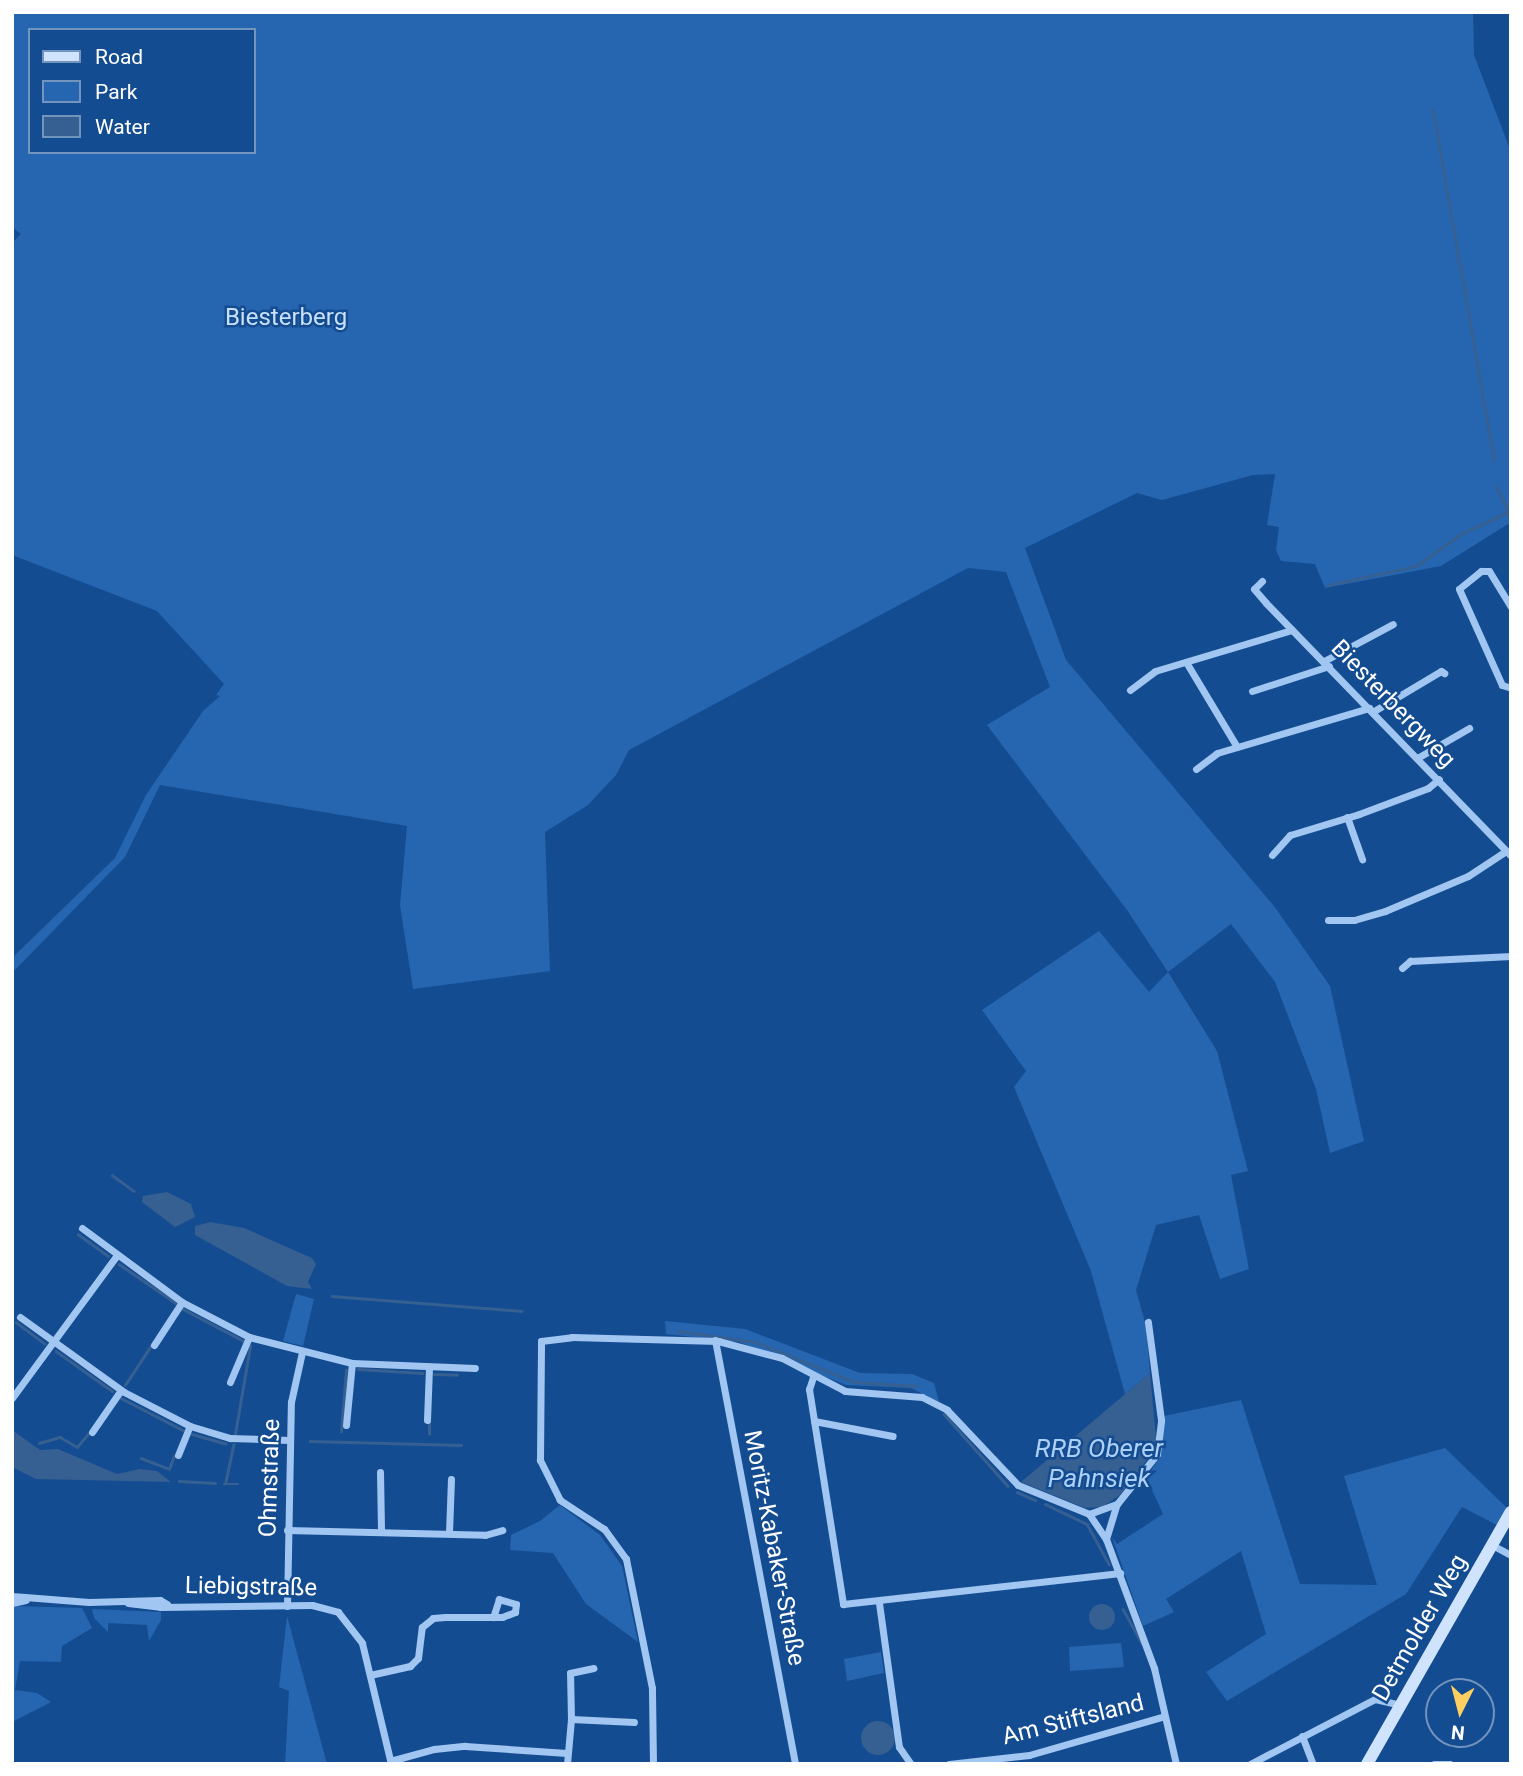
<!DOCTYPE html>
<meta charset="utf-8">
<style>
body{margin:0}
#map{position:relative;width:1523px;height:1776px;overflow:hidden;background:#144c91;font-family:Roboto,sans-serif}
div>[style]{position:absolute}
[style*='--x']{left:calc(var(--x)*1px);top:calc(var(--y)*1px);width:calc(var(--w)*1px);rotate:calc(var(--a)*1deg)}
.green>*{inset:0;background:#2666b0}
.water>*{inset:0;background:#365f92}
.round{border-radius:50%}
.stream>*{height:2.5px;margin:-1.25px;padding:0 1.25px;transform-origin:1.25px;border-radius:1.25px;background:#365f92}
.street>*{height:7px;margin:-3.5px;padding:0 3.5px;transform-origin:3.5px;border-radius:3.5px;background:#a1c6f1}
.secondary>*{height:12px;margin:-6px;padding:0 6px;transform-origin:6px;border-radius:6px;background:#d0e3fc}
span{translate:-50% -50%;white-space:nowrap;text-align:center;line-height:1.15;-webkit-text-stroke:5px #144c91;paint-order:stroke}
.park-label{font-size:24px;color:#c8e0fc}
.street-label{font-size:24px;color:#fff}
.water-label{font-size:26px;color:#add0f8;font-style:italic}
.frame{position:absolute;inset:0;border:14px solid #fff;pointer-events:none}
.legend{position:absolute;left:28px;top:28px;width:228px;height:126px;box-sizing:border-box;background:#144c91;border:2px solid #7294bd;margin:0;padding:9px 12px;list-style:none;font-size:21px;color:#fff}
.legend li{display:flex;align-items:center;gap:14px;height:35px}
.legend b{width:35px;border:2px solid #7294bd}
.north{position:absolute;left:1425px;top:1678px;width:70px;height:70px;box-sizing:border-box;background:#144c91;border:2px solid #7294bd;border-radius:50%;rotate:186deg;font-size:19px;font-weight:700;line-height:28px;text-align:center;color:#fff}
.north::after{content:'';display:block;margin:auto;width:24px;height:32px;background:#ffcf61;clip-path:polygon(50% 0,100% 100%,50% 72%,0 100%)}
</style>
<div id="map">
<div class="green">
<div style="clip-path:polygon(evenodd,12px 12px,1473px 12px,1474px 55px,1511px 152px,1511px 527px,1508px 524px,1441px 566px,1325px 588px,1315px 564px,1281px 561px,1276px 550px,1279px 527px,1267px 525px,1275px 474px,1253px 475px,1162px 500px,1137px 493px,1025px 548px,1066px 660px,1274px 906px,1330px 986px,1364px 1141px,1330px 1153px,1316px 1089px,1275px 982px,1231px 924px,1168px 972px,1217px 1051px,1248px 1171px,1231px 1175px,1249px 1269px,1220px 1279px,1199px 1215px,1156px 1225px,1136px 1290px,1146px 1326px,1150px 1373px,1125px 1394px,1091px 1271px,1014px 1087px,1026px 1071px,982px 1010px,1099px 931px,1149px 992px,1168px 972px,1127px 910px,987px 725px,1050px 687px,1006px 572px,968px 568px,629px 750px,616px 775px,588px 805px,545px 832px,550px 971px,413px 989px,400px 905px,407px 826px,160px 785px,125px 857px,12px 973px,12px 958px,115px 858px,146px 795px,203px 711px,220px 696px,216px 695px,224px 684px,157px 611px,12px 555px,12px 243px,21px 234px,12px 227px,12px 12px,30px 30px,254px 30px,254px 152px,30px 152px,30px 30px)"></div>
<div style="clip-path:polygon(296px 1294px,314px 1299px,303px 1346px,283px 1341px)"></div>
<div style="clip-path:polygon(665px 1321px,745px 1329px,860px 1373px,912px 1374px,934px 1383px,939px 1402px,911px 1388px,846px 1385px,739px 1342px,666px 1334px)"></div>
<div style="clip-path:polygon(1241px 1400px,1300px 1584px,1377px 1585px,1344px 1476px,1445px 1448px,1507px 1508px,1497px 1525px,1462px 1507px,1406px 1594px,1227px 1701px,1206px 1672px,1266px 1634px,1241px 1551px,1166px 1599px,1174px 1612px,1143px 1626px,1112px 1537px,1117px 1544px,1163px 1514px,1146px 1477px,1159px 1459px,1164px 1416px)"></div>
<div style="clip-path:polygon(560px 1505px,600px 1535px,622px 1566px,638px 1642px,586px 1604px,553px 1553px,510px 1550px,511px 1535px,540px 1521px)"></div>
<div style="clip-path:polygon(12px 1606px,82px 1608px,92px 1628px,62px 1646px,61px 1662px,20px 1661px,15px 1690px,37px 1693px,51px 1702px,12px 1722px)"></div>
<div style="clip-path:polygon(92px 1609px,161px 1612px,161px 1620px,149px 1641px,147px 1625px,108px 1623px,108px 1632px,94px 1618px)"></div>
<div style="clip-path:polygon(287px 1616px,327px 1764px,285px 1764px,289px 1691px,279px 1687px)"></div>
<div style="clip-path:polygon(1121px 1643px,1124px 1667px,1070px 1671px,1069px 1647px)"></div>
<div style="clip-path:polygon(881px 1652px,884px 1673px,847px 1681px,844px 1659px)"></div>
</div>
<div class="water">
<div style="clip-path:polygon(167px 1192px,191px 1204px,195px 1217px,175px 1227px,142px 1202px,143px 1196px)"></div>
<div style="clip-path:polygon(210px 1222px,244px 1228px,312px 1258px,316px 1264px,308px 1282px,312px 1289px,287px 1286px,195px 1235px,195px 1226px)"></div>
<div style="clip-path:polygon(1150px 1373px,1156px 1438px,1153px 1452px,1120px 1495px,1102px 1507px,1085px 1508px,1021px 1482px)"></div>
<div style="clip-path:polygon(12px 1430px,40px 1450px,58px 1449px,117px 1474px,140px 1469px,157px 1471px,171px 1482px,36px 1479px,12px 1467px)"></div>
<div class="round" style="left:1089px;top:1604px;width:26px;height:26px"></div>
<div class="round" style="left:861px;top:1721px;width:34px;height:34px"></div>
</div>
<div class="stream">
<div style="--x:1433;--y:109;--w:356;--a:80.1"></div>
<div style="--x:1497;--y:487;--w:34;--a:66"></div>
<div style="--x:1328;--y:585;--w:90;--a:-12.2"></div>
<div style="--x:1416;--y:566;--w:55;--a:-35.4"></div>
<div style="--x:1461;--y:534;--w:50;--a:-25"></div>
<div style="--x:112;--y:1175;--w:27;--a:36"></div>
<div style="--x:78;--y:1234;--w:37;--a:36"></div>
<div style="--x:119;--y:1264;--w:69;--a:34.4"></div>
<div style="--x:332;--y:1296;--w:190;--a:4.5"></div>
<div style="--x:183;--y:1309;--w:67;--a:27.7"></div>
<div style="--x:16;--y:1322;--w:36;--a:37"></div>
<div style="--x:678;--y:1331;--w:78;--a:8.1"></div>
<div style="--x:755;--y:1342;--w:108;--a:21.8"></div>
<div style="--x:855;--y:1382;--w:62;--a:3.7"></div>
<div style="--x:56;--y:1351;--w:69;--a:35.5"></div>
<div style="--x:358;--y:1369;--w:64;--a:3.6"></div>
<div style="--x:434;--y:1374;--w:23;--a:2"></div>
<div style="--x:125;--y:1385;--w:49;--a:-56.6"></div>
<div style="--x:121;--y:1398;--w:70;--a:27.3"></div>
<div style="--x:944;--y:1414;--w:96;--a:48.4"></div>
<div style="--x:341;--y:1432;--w:62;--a:-85.4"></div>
<div style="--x:192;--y:1434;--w:35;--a:16"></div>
<div style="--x:235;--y:1434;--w:89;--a:-80.3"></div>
<div style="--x:429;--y:1434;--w:11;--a:-90"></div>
<div style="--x:310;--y:1441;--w:151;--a:1.5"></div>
<div style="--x:39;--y:1443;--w:22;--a:-16"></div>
<div style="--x:60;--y:1437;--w:20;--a:30"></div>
<div style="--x:77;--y:1447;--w:17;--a:-50"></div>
<div style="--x:141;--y:1458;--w:30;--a:21"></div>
<div style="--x:169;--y:1469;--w:14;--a:-69"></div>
<div style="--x:179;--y:1481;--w:36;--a:3"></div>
<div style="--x:224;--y:1484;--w:14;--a:0"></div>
<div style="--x:225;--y:1484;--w:40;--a:-78"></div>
<div style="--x:1017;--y:1492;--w:20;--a:24"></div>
<div style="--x:1045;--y:1504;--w:47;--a:25.5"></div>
<div style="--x:1087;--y:1524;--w:46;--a:61.2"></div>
<div style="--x:1123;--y:1609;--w:39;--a:61"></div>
</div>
<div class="street">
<div style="--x:1262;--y:581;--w:11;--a:135"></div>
<div style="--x:1254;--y:589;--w:18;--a:49"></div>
<div style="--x:1266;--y:603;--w:352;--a:45.9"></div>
<div style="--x:1511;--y:607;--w:42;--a:-121.4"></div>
<div style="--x:1489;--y:571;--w:8;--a:180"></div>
<div style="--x:1481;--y:571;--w:28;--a:141"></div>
<div style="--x:1459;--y:589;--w:105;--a:65.9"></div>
<div style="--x:1502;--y:685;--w:9;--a:18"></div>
<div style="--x:1324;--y:661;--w:78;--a:-28.2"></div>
<div style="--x:1186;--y:662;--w:99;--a:59"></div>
<div style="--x:1130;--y:690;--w:31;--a:-37"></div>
<div style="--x:1155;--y:671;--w:143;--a:-16.7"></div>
<div style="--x:1252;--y:691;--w:81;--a:-18"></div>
<div style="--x:1374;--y:711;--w:78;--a:-30.8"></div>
<div style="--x:1441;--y:671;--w:4;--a:34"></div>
<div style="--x:1419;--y:757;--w:58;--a:-30.1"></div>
<div style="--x:1196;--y:769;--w:26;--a:-37"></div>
<div style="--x:1217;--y:753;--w:159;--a:-16.5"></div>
<div style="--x:1347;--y:817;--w:45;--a:70.3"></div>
<div style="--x:1272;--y:855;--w:27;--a:-48"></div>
<div style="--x:1290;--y:835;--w:72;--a:-16.9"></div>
<div style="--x:1359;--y:814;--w:74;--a:-20.6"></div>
<div style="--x:1428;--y:788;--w:14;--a:-39"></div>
<div style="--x:1328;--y:920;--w:26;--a:0"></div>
<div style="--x:1354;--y:920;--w:32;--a:-16"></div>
<div style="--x:1385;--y:911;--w:90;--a:-22.9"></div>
<div style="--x:1468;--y:876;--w:45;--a:-33.3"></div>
<div style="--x:1402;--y:968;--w:11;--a:-41"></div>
<div style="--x:1410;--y:961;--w:101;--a:-2.8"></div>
<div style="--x:82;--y:1228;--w:124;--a:36.5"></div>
<div style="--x:182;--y:1302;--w:76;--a:27.6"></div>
<div style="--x:249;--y:1337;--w:106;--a:14.2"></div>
<div style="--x:352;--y:1363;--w:123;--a:2.3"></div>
<div style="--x:20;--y:1317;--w:128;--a:35.8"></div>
<div style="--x:124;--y:1392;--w:74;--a:27.3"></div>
<div style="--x:190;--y:1426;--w:42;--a:16.7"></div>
<div style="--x:230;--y:1438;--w:59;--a:1.9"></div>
<div style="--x:715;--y:1340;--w:431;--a:79.3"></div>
<div style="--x:154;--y:1345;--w:51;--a:-56.9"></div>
<div style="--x:813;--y:1377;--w:13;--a:108"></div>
<div style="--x:809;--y:1389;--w:218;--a:81"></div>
<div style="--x:843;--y:1604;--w:279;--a:-6.4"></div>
<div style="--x:230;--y:1382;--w:49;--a:-67.1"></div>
<div style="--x:12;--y:1398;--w:177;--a:-53.7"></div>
<div style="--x:427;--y:1420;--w:53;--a:-87.8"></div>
<div style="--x:814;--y:1421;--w:80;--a:10.8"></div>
<div style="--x:346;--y:1425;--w:62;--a:-84.5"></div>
<div style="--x:92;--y:1432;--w:51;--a:-55.4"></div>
<div style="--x:178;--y:1455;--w:31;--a:-68"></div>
<div style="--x:380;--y:1472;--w:60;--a:89"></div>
<div style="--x:1089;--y:1514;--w:30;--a:-20"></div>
<div style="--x:1117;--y:1504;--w:64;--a:-51.3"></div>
<div style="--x:1157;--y:1454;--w:34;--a:-83"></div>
<div style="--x:1161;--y:1420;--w:99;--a:-97.6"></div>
<div style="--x:287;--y:1530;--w:198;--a:1.4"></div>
<div style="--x:485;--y:1535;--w:18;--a:-16"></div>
<div style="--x:449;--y:1533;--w:54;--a:-87.9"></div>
<div style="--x:1106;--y:1539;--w:34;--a:-73"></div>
<div style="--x:1492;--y:1545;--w:21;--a:28"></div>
<div style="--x:12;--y:1596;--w:77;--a:4.5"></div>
<div style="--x:89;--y:1602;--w:71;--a:-1.6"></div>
<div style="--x:160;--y:1600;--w:8;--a:30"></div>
<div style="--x:12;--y:1603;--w:14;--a:-12"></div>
<div style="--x:128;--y:1603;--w:32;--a:7"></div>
<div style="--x:160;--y:1607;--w:152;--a:-0.8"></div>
<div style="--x:312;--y:1605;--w:27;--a:15"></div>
<div style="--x:338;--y:1612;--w:39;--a:52"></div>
<div style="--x:362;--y:1643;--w:124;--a:76.5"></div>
<div style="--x:879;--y:1603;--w:145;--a:82.1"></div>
<div style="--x:899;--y:1747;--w:21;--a:55"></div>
<div style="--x:287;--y:1606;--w:204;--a:-88.9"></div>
<div style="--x:291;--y:1402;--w:51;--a:-77.6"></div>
<div style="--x:370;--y:1675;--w:41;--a:-12.7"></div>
<div style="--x:410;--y:1666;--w:11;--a:-45"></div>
<div style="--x:418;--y:1658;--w:31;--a:-83"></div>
<div style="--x:422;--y:1627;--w:14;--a:-39"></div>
<div style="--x:433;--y:1618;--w:12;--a:-5"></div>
<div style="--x:445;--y:1617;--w:57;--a:0"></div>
<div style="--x:502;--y:1617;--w:14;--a:-21"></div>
<div style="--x:515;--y:1612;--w:8;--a:-83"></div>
<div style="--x:516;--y:1604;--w:18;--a:-164"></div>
<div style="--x:499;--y:1599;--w:19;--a:108"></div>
<div style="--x:571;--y:1719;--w:46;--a:-91.2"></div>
<div style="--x:570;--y:1673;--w:24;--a:-12"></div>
<div style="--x:1302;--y:1736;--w:30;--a:69"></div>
<div style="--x:390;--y:1761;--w:46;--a:-15.3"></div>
<div style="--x:434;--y:1749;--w:31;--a:-6"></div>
<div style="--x:465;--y:1746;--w:102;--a:3.9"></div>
<div style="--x:567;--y:1764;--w:45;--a:-84.9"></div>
<div style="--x:571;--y:1719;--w:63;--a:2.7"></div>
<div style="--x:653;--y:1764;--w:76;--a:-90.8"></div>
<div style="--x:652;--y:1688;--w:132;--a:-101.4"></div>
<div style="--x:626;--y:1559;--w:37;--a:-126"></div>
<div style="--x:604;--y:1529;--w:53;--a:-146.6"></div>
<div style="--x:560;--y:1500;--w:45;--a:-116.6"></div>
<div style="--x:540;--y:1460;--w:119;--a:-89.5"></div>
<div style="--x:541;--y:1341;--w:31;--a:-7"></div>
<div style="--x:572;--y:1337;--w:146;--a:1.6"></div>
<div style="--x:718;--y:1341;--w:66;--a:14.9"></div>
<div style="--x:782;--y:1358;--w:71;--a:27.6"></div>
<div style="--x:845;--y:1391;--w:77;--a:4.5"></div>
<div style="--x:922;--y:1397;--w:28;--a:27"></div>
<div style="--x:947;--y:1410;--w:103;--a:46.6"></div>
<div style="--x:1018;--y:1485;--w:77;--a:22.2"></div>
<div style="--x:1089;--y:1514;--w:30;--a:56"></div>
<div style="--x:1106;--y:1539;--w:138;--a:69.6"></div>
<div style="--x:1154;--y:1668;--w:98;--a:77.1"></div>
<div style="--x:949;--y:1764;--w:81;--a:-6.4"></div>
<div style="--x:1029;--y:1755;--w:141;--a:-16"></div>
<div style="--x:1250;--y:1764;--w:141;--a:-27.5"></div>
<div style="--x:1375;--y:1699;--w:26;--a:13"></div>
<div style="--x:1434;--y:1764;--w:16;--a:0"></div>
</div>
<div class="secondary">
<div style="--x:1367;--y:1764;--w:290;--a:-60.3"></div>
</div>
<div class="park-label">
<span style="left:286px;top:318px">Biesterberg</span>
</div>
<div class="street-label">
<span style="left:1393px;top:704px;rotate:46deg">Biesterbergweg</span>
<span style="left:270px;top:1478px;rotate:-88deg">Ohmstraße</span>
<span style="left:774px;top:1548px;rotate:79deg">Moritz-Kabaker-Straße</span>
<span style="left:251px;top:1587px;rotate:1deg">Liebigstraße</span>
<span style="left:1420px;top:1628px;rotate:-60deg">Detmolder Weg</span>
<span style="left:1073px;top:1720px;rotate:-14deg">Am Stiftsland</span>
</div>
<div class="water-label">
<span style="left:1099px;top:1464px">RRB Oberer<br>Pahnsiek</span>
</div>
<div class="frame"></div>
<ul class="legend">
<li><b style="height:9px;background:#d0e3fc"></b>Road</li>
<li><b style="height:19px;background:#2666b0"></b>Park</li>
<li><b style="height:19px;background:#365f92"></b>Water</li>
</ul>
<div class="north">N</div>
</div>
